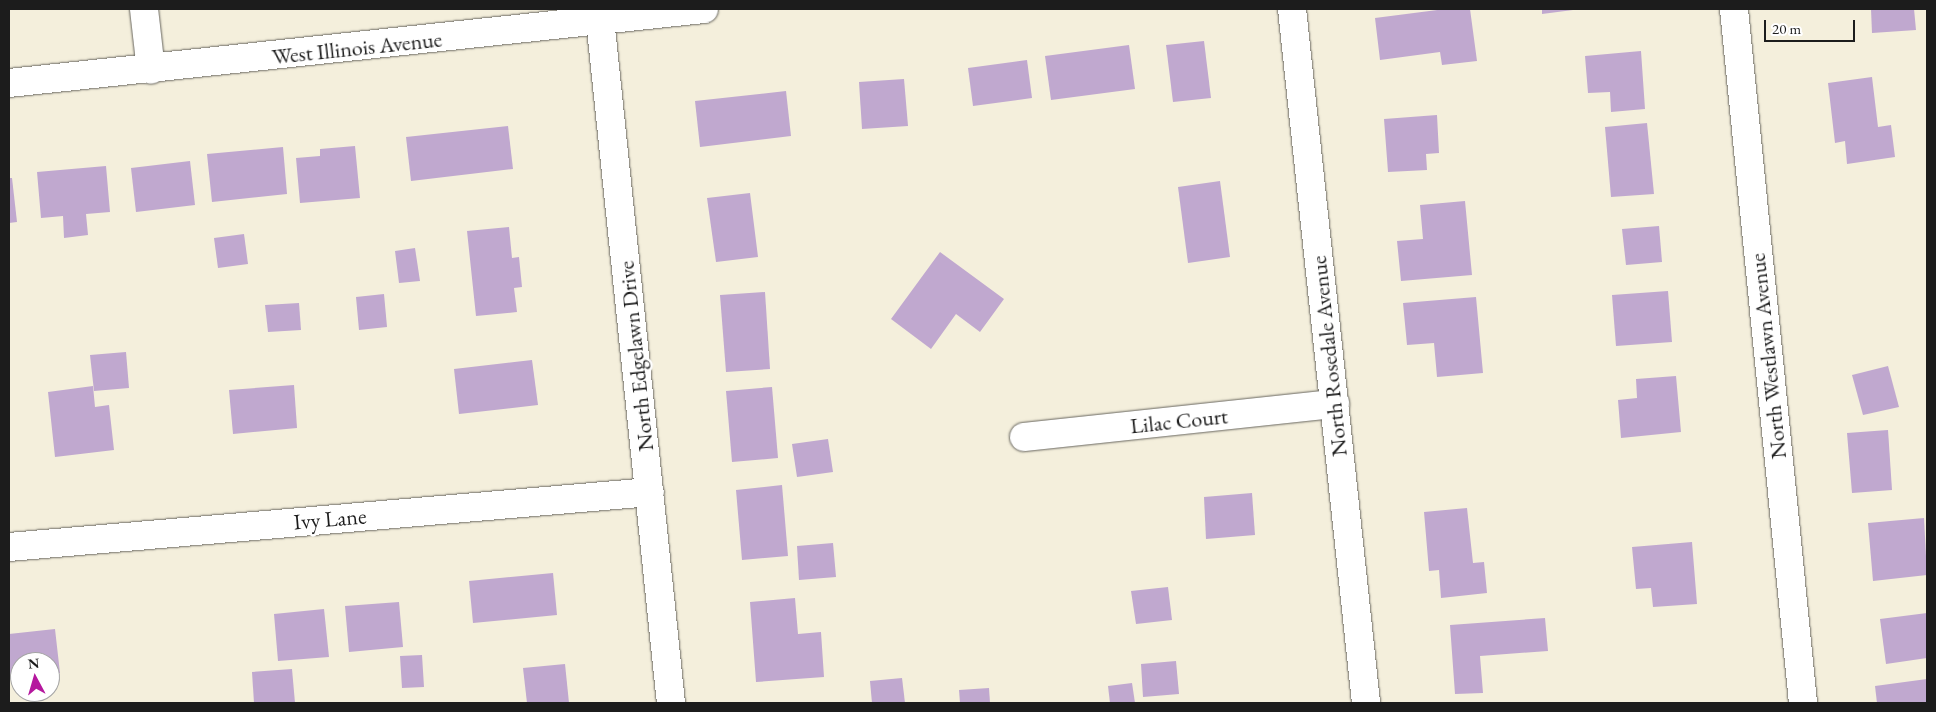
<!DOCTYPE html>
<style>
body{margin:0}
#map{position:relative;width:1936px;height:712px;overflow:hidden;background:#f4efdc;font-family:"EB Garamond",serif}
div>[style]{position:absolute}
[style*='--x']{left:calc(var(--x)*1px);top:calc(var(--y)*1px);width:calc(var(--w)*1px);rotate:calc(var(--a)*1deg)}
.building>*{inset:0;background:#c0a8cf}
.roads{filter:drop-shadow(0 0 1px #68665f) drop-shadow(0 0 1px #68665f)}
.minor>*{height:28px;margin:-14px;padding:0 14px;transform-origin:14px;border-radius:14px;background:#fff}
.tertiary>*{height:28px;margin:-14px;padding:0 14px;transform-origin:14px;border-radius:14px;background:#fff}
span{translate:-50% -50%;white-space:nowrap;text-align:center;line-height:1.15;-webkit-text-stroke:5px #fff;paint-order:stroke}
.street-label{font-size:22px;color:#1c1c1c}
.frame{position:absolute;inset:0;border:10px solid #1c1c1c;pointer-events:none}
.north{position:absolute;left:10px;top:652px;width:50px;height:50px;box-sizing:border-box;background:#fff;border:1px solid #a4a4a4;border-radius:50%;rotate:354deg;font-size:14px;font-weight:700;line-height:20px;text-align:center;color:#1c1c1c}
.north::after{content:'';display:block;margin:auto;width:18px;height:22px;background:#b5179e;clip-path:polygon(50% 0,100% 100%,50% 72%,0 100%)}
.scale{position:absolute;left:1764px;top:20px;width:91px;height:22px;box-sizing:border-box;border:2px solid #1c1c1c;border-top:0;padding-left:6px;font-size:15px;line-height:18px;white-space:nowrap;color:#1c1c1c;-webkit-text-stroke:4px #fff;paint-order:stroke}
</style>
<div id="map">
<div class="building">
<div style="clip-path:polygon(1445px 9px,1470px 9px,1477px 61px,1442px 65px,1440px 52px,1380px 60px,1375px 18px)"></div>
<div style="clip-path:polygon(1542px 9px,1573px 9px,1573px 10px,1542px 14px)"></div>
<div style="clip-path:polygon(1871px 9px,1914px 9px,1916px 30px,1872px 33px)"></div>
<div style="clip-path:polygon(1204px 41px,1211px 98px,1173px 102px,1166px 45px)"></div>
<div style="clip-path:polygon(1129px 45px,1135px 89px,1051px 100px,1045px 56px)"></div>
<div style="clip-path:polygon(1641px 51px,1645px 109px,1611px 112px,1610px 92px,1588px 93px,1585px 56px)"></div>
<div style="clip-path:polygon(1027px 60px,1032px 98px,973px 106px,968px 68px)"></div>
<div style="clip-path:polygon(1872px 77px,1878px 127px,1891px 125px,1895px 157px,1847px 164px,1845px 141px,1835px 143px,1828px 83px)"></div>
<div style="clip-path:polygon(904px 79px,908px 126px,862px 129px,859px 82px)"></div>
<div style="clip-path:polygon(786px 91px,791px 136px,700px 147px,695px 101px)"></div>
<div style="clip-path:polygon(1437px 115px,1439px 153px,1426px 154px,1427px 170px,1388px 172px,1384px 119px)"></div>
<div style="clip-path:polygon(1647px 123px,1654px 194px,1611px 197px,1605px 127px)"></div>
<div style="clip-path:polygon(508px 126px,513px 169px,411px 181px,406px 137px)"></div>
<div style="clip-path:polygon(355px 146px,360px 198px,300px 203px,296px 158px,320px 156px,320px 149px)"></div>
<div style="clip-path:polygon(283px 147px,287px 194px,212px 202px,207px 154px)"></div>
<div style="clip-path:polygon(190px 161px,195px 205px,136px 212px,131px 168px)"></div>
<div style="clip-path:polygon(106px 166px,110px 212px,86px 214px,88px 235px,64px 238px,63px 216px,41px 218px,37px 172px)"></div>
<div style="clip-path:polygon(9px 178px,12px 178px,17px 222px,9px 223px)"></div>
<div style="clip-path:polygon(1220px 181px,1230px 257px,1188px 263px,1178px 187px)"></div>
<div style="clip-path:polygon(750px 193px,758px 257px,716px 262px,707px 198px)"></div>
<div style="clip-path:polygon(1465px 201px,1472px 275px,1401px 281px,1397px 241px,1423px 239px,1420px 205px)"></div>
<div style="clip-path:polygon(1659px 226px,1662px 262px,1626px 265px,1622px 229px)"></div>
<div style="clip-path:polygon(509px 227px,512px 258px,519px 257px,522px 287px,514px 288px,517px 312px,476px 316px,467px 231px)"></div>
<div style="clip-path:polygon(244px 234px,248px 264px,218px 268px,214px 238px)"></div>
<div style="clip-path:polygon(415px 248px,420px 281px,399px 283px,395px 251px)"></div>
<div style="clip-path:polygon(940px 252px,1004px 299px,980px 332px,956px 314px,931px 349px,891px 319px)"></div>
<div style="clip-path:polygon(1668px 291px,1672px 342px,1616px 346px,1612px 295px)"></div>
<div style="clip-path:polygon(765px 292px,770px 369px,726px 372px,720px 295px)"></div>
<div style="clip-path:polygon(384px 294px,387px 327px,359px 330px,356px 297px)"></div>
<div style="clip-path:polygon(1476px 297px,1483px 373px,1437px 377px,1434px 343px,1407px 345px,1403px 303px)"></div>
<div style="clip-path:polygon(299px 303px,301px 330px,268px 332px,265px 305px)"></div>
<div style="clip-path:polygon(126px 352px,129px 388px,94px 391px,90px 355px)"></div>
<div style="clip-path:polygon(532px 360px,538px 405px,459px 414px,454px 369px)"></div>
<div style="clip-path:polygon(1888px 366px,1899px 407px,1863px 415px,1852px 375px)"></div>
<div style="clip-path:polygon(1676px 376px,1681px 432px,1621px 438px,1618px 400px,1637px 398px,1636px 379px)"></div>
<div style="clip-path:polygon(294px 385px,297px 428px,233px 434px,229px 390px)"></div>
<div style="clip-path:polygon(93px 386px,95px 407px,109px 405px,114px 450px,55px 457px,48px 392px)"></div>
<div style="clip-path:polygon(772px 387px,778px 458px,732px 462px,726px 391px)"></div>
<div style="clip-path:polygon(1888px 430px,1892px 490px,1852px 493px,1847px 433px)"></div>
<div style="clip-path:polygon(828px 439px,833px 472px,797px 477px,792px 444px)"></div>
<div style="clip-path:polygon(782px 485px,788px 556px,742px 560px,736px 490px)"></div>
<div style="clip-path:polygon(1252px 493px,1255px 535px,1206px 539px,1204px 497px)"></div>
<div style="clip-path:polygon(1467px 508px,1473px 563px,1484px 562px,1487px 593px,1441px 598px,1439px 570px,1429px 571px,1424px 512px)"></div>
<div style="clip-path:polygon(1924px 518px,1927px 575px,1873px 581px,1868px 523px)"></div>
<div style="clip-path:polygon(1692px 542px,1697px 604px,1653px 607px,1651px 588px,1636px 589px,1632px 547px)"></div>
<div style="clip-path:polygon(833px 543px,836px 577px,799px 580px,797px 546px)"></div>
<div style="clip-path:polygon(553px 573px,557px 615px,473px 623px,469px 581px)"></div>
<div style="clip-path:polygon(1168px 587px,1172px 620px,1136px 624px,1131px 591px)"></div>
<div style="clip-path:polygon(795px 598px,798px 634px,821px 632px,824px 677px,756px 682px,750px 602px)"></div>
<div style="clip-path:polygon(399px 602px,403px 647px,349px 652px,345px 606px)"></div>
<div style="clip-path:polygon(324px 609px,329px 657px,278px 661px,274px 614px)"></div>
<div style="clip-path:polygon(1927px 613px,1927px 658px,1886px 664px,1880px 619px)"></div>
<div style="clip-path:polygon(1545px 618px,1548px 651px,1480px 656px,1483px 693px,1455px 694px,1450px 625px)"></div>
<div style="clip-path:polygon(55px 629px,60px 673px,50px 674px,50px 662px,20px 662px,20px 677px,9px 679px,9px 634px)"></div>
<div style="clip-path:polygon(422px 655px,424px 687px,402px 688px,400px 656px)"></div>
<div style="clip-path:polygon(1176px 661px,1179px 694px,1143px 697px,1141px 664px)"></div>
<div style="clip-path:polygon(565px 664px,569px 703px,527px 703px,523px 668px)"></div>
<div style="clip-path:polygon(292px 669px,295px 703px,254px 703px,252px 672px)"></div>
<div style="clip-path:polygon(902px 678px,905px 703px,872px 703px,870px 681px)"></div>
<div style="clip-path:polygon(1927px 679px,1927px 703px,1877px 703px,1875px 686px)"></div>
<div style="clip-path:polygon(1132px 683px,1135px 703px,1110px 703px,1108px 686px)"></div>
<div style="clip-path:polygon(989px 688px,990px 703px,960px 703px,959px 690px)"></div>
</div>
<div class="roads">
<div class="minor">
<div style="--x:144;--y:9;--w:61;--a:83.5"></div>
<div style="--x:1292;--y:9;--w:698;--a:83.91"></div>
<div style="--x:1734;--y:9;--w:697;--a:84.32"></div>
<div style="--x:1024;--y:437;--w:313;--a:-6.1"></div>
<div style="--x:9;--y:547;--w:643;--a:-4.9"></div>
</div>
<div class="tertiary">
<div style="--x:599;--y:9;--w:698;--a:84.08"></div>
<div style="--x:9;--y:83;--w:699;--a:-6.08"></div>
</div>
</div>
<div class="street-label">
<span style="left:357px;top:48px;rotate:-6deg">West Illinois Avenue</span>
<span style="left:636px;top:356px;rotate:-96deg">North Edgelawn Drive</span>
<span style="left:1329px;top:356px;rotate:-96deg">North Rosedale Avenue</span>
<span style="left:1768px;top:356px;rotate:-96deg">North Westlawn Avenue</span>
<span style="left:1179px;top:421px;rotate:-6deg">Lilac Court</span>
<span style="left:330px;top:519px;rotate:-5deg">Ivy Lane</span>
</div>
<div class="frame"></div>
<div class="north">N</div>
<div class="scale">20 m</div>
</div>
